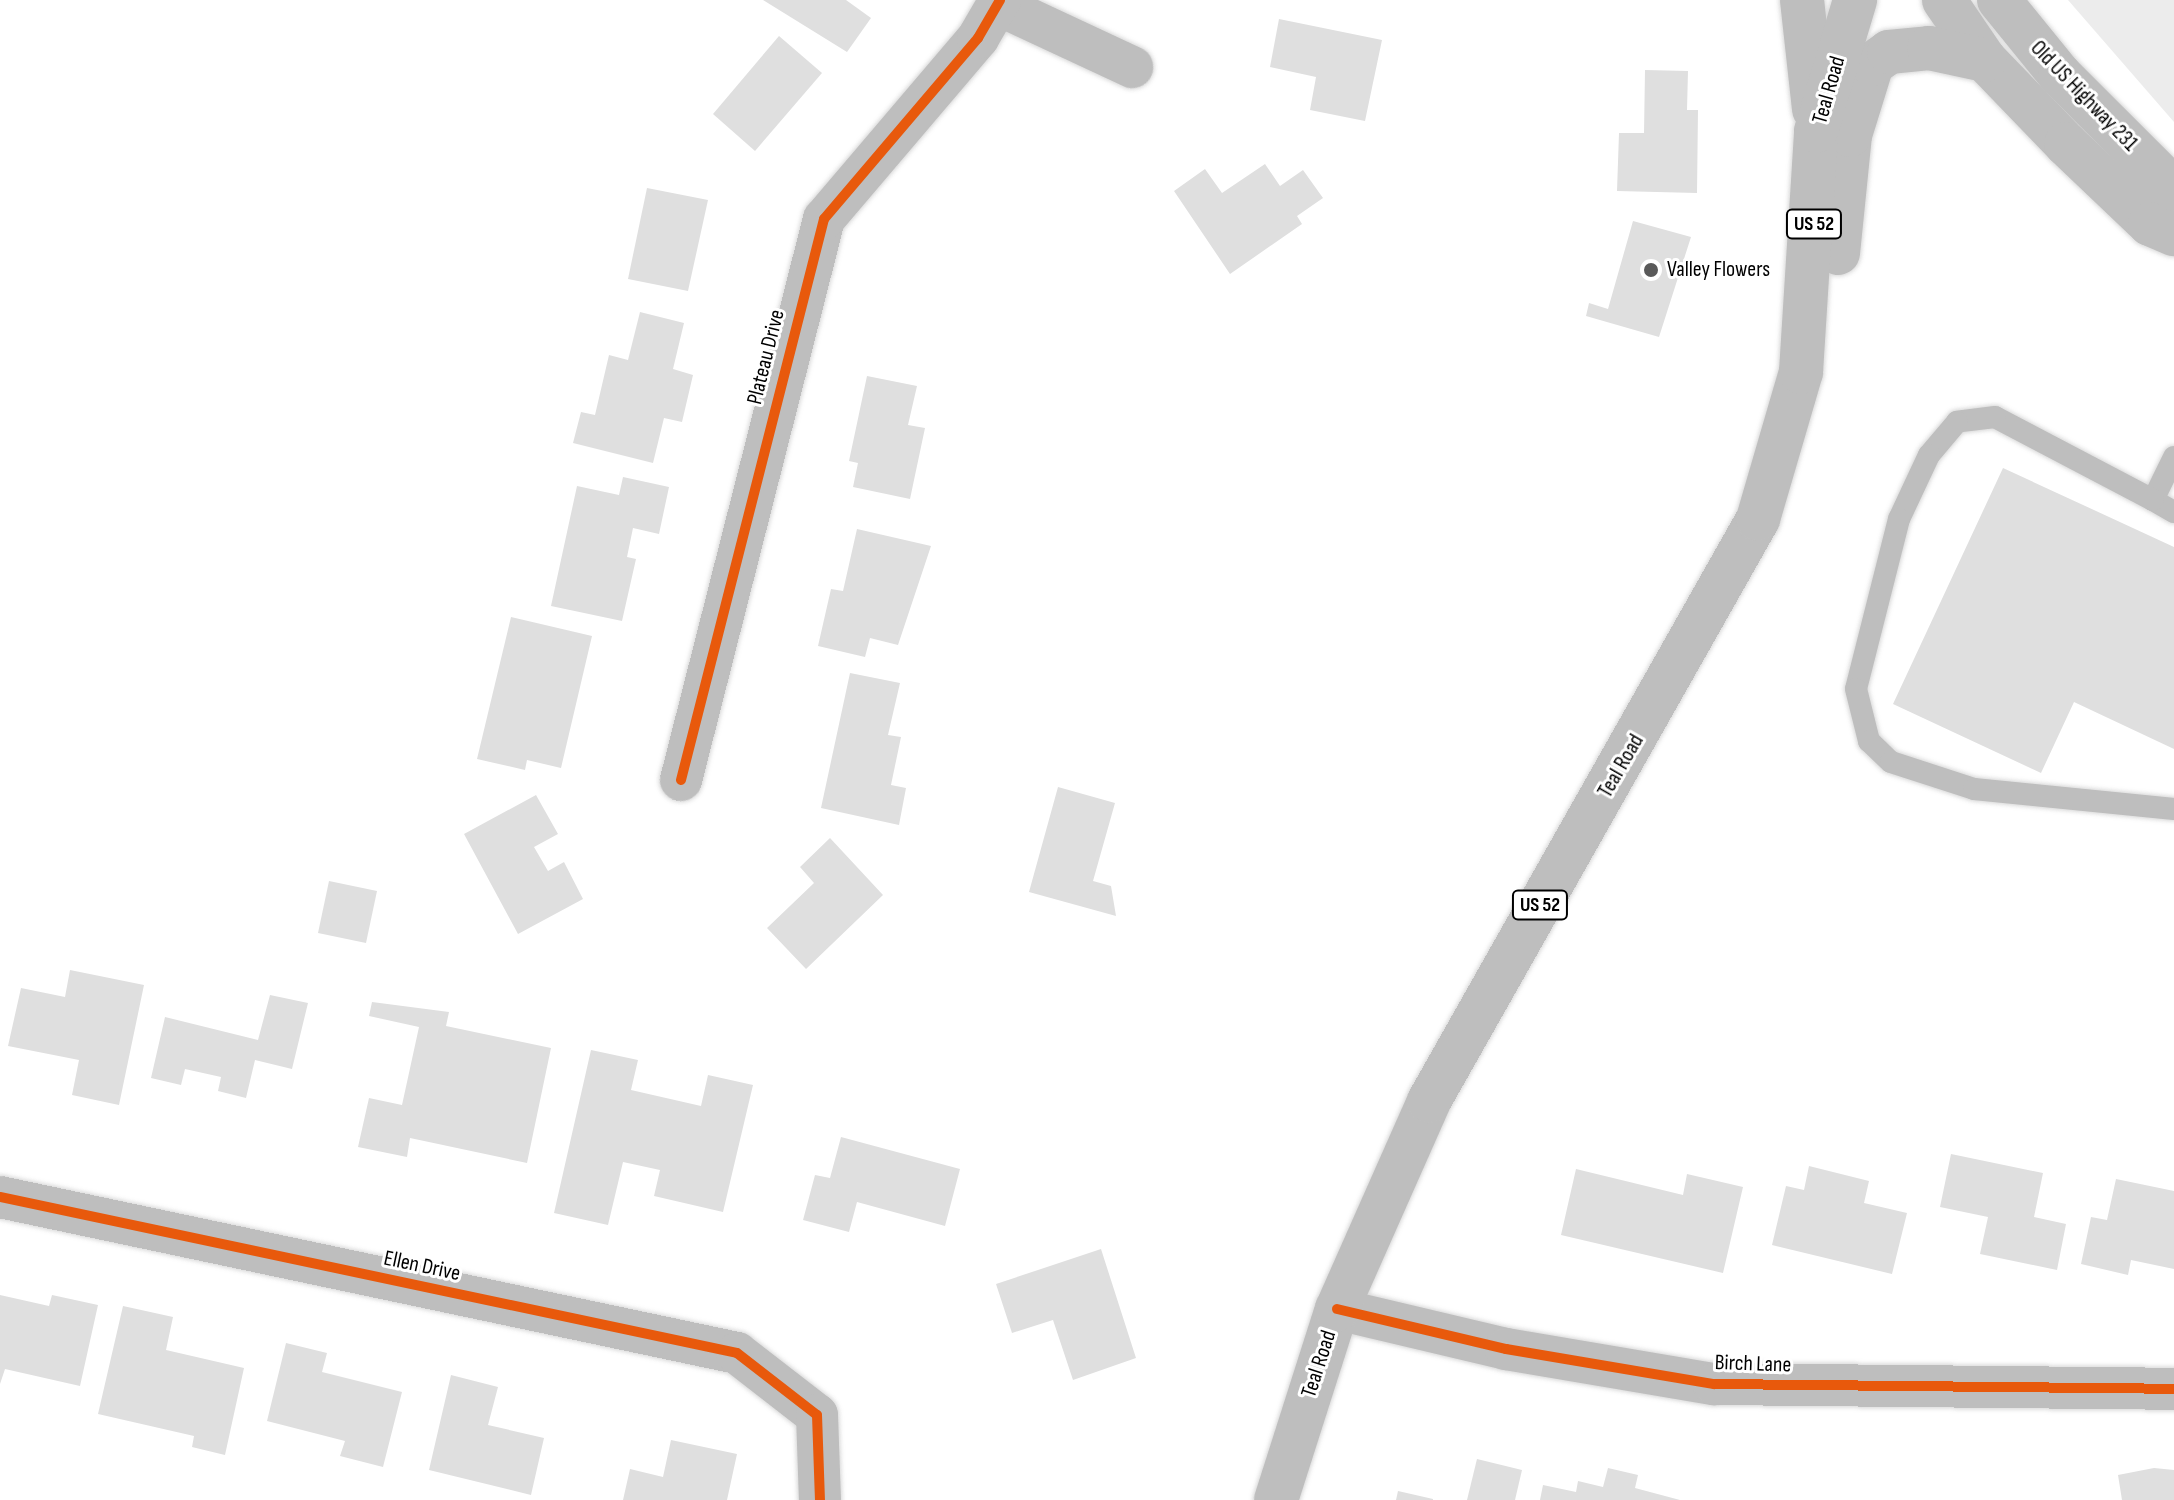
<!DOCTYPE html>
<style>
body{margin:0}
#map{position:relative;width:2174px;height:1500px;overflow:hidden;background:#fff;font-family:"Sofia Sans Condensed",sans-serif}
div>[style]{position:absolute}
[style*='--x']{left:calc(var(--x)*1px);top:calc(var(--y)*1px);width:calc(var(--w)*1px);rotate:calc(var(--a)*1deg)}
.green>*{inset:0;background:#ececec}
.building>*{inset:0;background:#dfdfdf}
.roads{filter:drop-shadow(0 0 2px #dbdbdb) drop-shadow(0 0 2px #dbdbdb)}
.service>*{height:22px;margin:-11px;padding:0 11px;transform-origin:11px;border-radius:11px;background:#bebebe}
.minor>*{height:42px;margin:-21px;padding:0 21px;transform-origin:21px;border-radius:21px;background:#bebebe}
.primary>*{height:44px;margin:-22px;padding:0 22px;transform-origin:22px;border-radius:22px;background:#bebebe}
.cycleway>*{height:10px;margin:-5px;padding:0 5px;transform-origin:5px;border-radius:5px;background:#e8590c}
.dots>*{width:22px;height:22px;translate:-50% -50%;box-sizing:border-box;border:4px solid #fff;border-radius:50%}
span{translate:-50% -50%;white-space:nowrap;text-align:center;line-height:1.15;-webkit-text-stroke:6px #fff;paint-order:stroke}
.shield-label span{padding:2px 6px;background:#fff;border:2px solid;border-radius:6px;-webkit-text-stroke-width:0}
.shield-label{font-size:20px;color:#000;font-weight:700}
.street-label{font-size:22px;color:#000}
.poi-label{font-size:22px;color:#000}
.left{translate:0 -50%;text-align:left}
</style>
<div id="map">
<div class="green">
<div style="clip-path:polygon(2068px 0,2174px 0,2174px 122px)"></div>
</div>
<div class="building">
<div style="clip-path:polygon(763px 0,846px 0,871px 18px,847px 52px)"></div>
<div style="clip-path:polygon(1279px 19px,1382px 40px,1365px 121px,1310px 110px,1316px 77px,1270px 67px)"></div>
<div style="clip-path:polygon(779px 36px,822px 73px,755px 151px,713px 114px)"></div>
<div style="clip-path:polygon(1645px 70px,1688px 71px,1687px 110px,1698px 110px,1697px 193px,1617px 191px,1619px 133px,1644px 133px)"></div>
<div style="clip-path:polygon(1265px 164px,1280px 186px,1303px 170px,1323px 198px,1297px 216px,1302px 224px,1230px 274px,1174px 191px,1205px 169px,1222px 193px)"></div>
<div style="clip-path:polygon(647px 188px,708px 200px,688px 291px,628px 279px)"></div>
<div style="clip-path:polygon(1633px 221px,1691px 237px,1659px 337px,1586px 316px,1589px 303px,1608px 309px)"></div>
<div style="clip-path:polygon(640px 312px,684px 323px,673px 369px,693px 375px,682px 422px,664px 418px,653px 463px,573px 443px,581px 412px,595px 415px,609px 355px,628px 360px)"></div>
<div style="clip-path:polygon(867px 376px,917px 386px,908px 425px,925px 428px,910px 499px,853px 487px,858px 463px,849px 461px)"></div>
<div style="clip-path:polygon(2003px 468px,2174px 547px,2174px 749px,2074px 702px,2041px 773px,1893px 704px)"></div>
<div style="clip-path:polygon(623px 477px,669px 487px,659px 534px,633px 528px,627px 557px,636px 559px,622px 621px,551px 606px,577px 486px,619px 495px)"></div>
<div style="clip-path:polygon(857px 529px,931px 546px,898px 645px,870px 638px,865px 657px,818px 646px,831px 589px,843px 591px)"></div>
<div style="clip-path:polygon(511px 617px,592px 636px,561px 768px,527px 760px,525px 770px,477px 759px)"></div>
<div style="clip-path:polygon(850px 673px,900px 683px,888px 735px,901px 737px,891px 785px,906px 788px,899px 825px,821px 808px)"></div>
<div style="clip-path:polygon(1058px 787px,1115px 803px,1093px 881px,1111px 886px,1116px 916px,1029px 892px)"></div>
<div style="clip-path:polygon(536px 795px,558px 834px,534px 847px,548px 871px,564px 862px,583px 899px,518px 934px,464px 834px)"></div>
<div style="clip-path:polygon(830px 838px,883px 895px,806px 969px,767px 928px,814px 883px,800px 867px)"></div>
<div style="clip-path:polygon(329px 881px,377px 891px,366px 943px,318px 933px)"></div>
<div style="clip-path:polygon(70px 970px,144px 985px,119px 1105px,72px 1095px,79px 1060px,8px 1046px,21px 988px,65px 997px)"></div>
<div style="clip-path:polygon(270px 995px,308px 1003px,292px 1069px,255px 1060px,246px 1098px,218px 1091px,221px 1077px,185px 1069px,181px 1085px,151px 1078px,165px 1017px,258px 1040px)"></div>
<div style="clip-path:polygon(372px 1002px,449px 1012px,446px 1026px,551px 1048px,527px 1163px,410px 1138px,407px 1157px,358px 1147px,369px 1098px,402px 1105px,419px 1027px,369px 1016px)"></div>
<div style="clip-path:polygon(591px 1050px,638px 1060px,631px 1090px,701px 1106px,708px 1075px,753px 1085px,723px 1212px,654px 1196px,660px 1170px,623px 1162px,608px 1225px,554px 1213px)"></div>
<div style="clip-path:polygon(841px 1137px,960px 1169px,945px 1226px,857px 1202px,849px 1232px,803px 1220px,815px 1175px,830px 1178px)"></div>
<div style="clip-path:polygon(1951px 1154px,2043px 1173px,2034px 1217px,2066px 1224px,2057px 1270px,1980px 1254px,1988px 1217px,1940px 1207px)"></div>
<div style="clip-path:polygon(1809px 1166px,1869px 1181px,1864px 1203px,1907px 1213px,1892px 1274px,1772px 1245px,1786px 1186px,1804px 1190px)"></div>
<div style="clip-path:polygon(1576px 1169px,1683px 1195px,1687px 1174px,1743px 1187px,1723px 1273px,1561px 1235px)"></div>
<div style="clip-path:polygon(2116px 1179px,2174px 1191px,2174px 1269px,2131px 1260px,2128px 1275px,2081px 1264px,2091px 1217px,2107px 1220px)"></div>
<div style="clip-path:polygon(1101px 1249px,1136px 1358px,1073px 1380px,1053px 1320px,1012px 1333px,996px 1284px)"></div>
<div style="clip-path:polygon(0 1295px,49px 1306px,52px 1295px,98px 1305px,80px 1386px,5px 1369px,0 1384px)"></div>
<div style="clip-path:polygon(123px 1306px,173px 1317px,166px 1350px,244px 1368px,225px 1455px,192px 1447px,194px 1436px,98px 1414px)"></div>
<div style="clip-path:polygon(286px 1343px,327px 1353px,322px 1372px,402px 1392px,383px 1467px,340px 1456px,345px 1441px,267px 1421px)"></div>
<div style="clip-path:polygon(451px 1375px,498px 1387px,488px 1425px,544px 1438px,531px 1495px,429px 1470px)"></div>
<div style="clip-path:polygon(671px 1440px,737px 1454px,727px 1500px,623px 1500px,630px 1469px,663px 1477px)"></div>
<div style="clip-path:polygon(1477px 1459px,1522px 1470px,1515px 1500px,1467px 1500px)"></div>
<div style="clip-path:polygon(1608px 1468px,1638px 1475px,1635px 1488px,1680px 1500px,1540px 1500px,1543px 1485px,1576px 1492px,1578px 1481px,1603px 1487px)"></div>
<div style="clip-path:polygon(2154px 1468px,2174px 1470px,2174px 1500px,2122px 1500px,2118px 1475px)"></div>
<div style="clip-path:polygon(1398px 1491px,1433px 1499px,1433px 1500px,1396px 1500px)"></div>
</div>
<div class="roads">
<div class="service">
<div style="--x:2174;--y:457;--w:48;--a:116"></div>
<div style="--x:2153;--y:500;--w:24;--a:30"></div>
<div style="--x:2153;--y:500;--w:178;--a:-152.3"></div>
<div style="--x:1995;--y:417;--w:38;--a:173"></div>
<div style="--x:1957;--y:422;--w:43;--a:130.3"></div>
<div style="--x:1929;--y:455;--w:71;--a:115.1"></div>
<div style="--x:1899;--y:519;--w:175;--a:104.2"></div>
<div style="--x:1856;--y:689;--w:54;--a:76"></div>
<div style="--x:1869;--y:741;--w:30;--a:44"></div>
<div style="--x:1891;--y:762;--w:87;--a:18"></div>
<div style="--x:1974;--y:789;--w:201;--a:5.7"></div>
</div>
<div class="minor">
<div style="--x:999;--y:5;--w:147;--a:25"></div>
<div style="--x:681;--y:780;--w:579;--a:-75.7"></div>
<div style="--x:824;--y:219;--w:238;--a:-49.6"></div>
<div style="--x:978;--y:38;--w:44;--a:-59.9"></div>
<div style="--x:0;--y:1197;--w:753;--a:11.95"></div>
<div style="--x:737;--y:1353;--w:101;--a:37.8"></div>
<div style="--x:817;--y:1415;--w:85;--a:88"></div>
<div style="--x:1337;--y:1309;--w:174;--a:13.3"></div>
<div style="--x:1506;--y:1349;--w:211;--a:9.6"></div>
<div style="--x:1714;--y:1384;--w:460;--a:0.6"></div>
</div>
<div class="primary">
<div style="--x:1802;--y:0;--w:110;--a:83.7"></div>
<div style="--x:1944;--y:0;--w:73;--a:55.7"></div>
<div style="--x:1985;--y:60;--w:117;--a:46"></div>
<div style="--x:2066;--y:144;--w:116;--a:43.6"></div>
<div style="--x:2150;--y:224;--w:26;--a:23"></div>
<div style="--x:1999;--y:0;--w:97;--a:50.9"></div>
<div style="--x:2060;--y:75;--w:161;--a:45"></div>
<div style="--x:1838;--y:253;--w:119;--a:-84.2"></div>
<div style="--x:1850;--y:135;--w:74;--a:-72.8"></div>
<div style="--x:1872;--y:64;--w:21;--a:-35"></div>
<div style="--x:1889;--y:52;--w:40;--a:-5.7"></div>
<div style="--x:1929;--y:48;--w:57;--a:12.1"></div>
<div style="--x:1276;--y:1500;--w:201;--a:-72.3"></div>
<div style="--x:1337;--y:1309;--w:227;--a:-66.1"></div>
<div style="--x:1429;--y:1101;--w:669;--a:-60.52"></div>
<div style="--x:1758;--y:519;--w:153;--a:-73.7"></div>
<div style="--x:1801;--y:372;--w:241;--a:-86.4"></div>
<div style="--x:1816;--y:131;--w:137;--a:-73.4"></div>
</div>
</div>
<div class="cycleway">
<div style="--x:681;--y:780;--w:579;--a:-75.7"></div>
<div style="--x:824;--y:219;--w:238;--a:-49.6"></div>
<div style="--x:978;--y:38;--w:44;--a:-59.9"></div>
<div style="--x:0;--y:1197;--w:753;--a:11.95"></div>
<div style="--x:737;--y:1353;--w:101;--a:37.8"></div>
<div style="--x:817;--y:1415;--w:85;--a:88"></div>
<div style="--x:1337;--y:1309;--w:174;--a:13.3"></div>
<div style="--x:1506;--y:1349;--w:211;--a:9.6"></div>
<div style="--x:1714;--y:1384;--w:460;--a:0.6"></div>
</div>
<div class="dots">
<div style="left:1651px;top:270px;background:#595959"></div>
</div>
<div class="shield-label">
<span style="left:1814px;top:224px">US 52</span>
<span style="left:1540px;top:905px">US 52</span>
</div>
<div class="street-label">
<span style="left:1829px;top:90px;rotate:-74deg">Teal Road</span>
<span style="left:2084px;top:96px;rotate:46deg">Old US Highway 231</span>
<span style="left:766px;top:357px;rotate:-76deg">Plateau Drive</span>
<span style="left:1621px;top:766px;rotate:-60deg">Teal Road</span>
<span style="left:422px;top:1266px;rotate:12deg">Ellen Drive</span>
<span style="left:1319px;top:1364px;rotate:-72deg">Teal Road</span>
<span style="left:1753px;top:1364px;rotate:2deg">Birch Lane</span>
</div>
<div class="poi-label">
<span class="left" style="left:1667px;top:270px">Valley Flowers</span>
</div>
</div>
